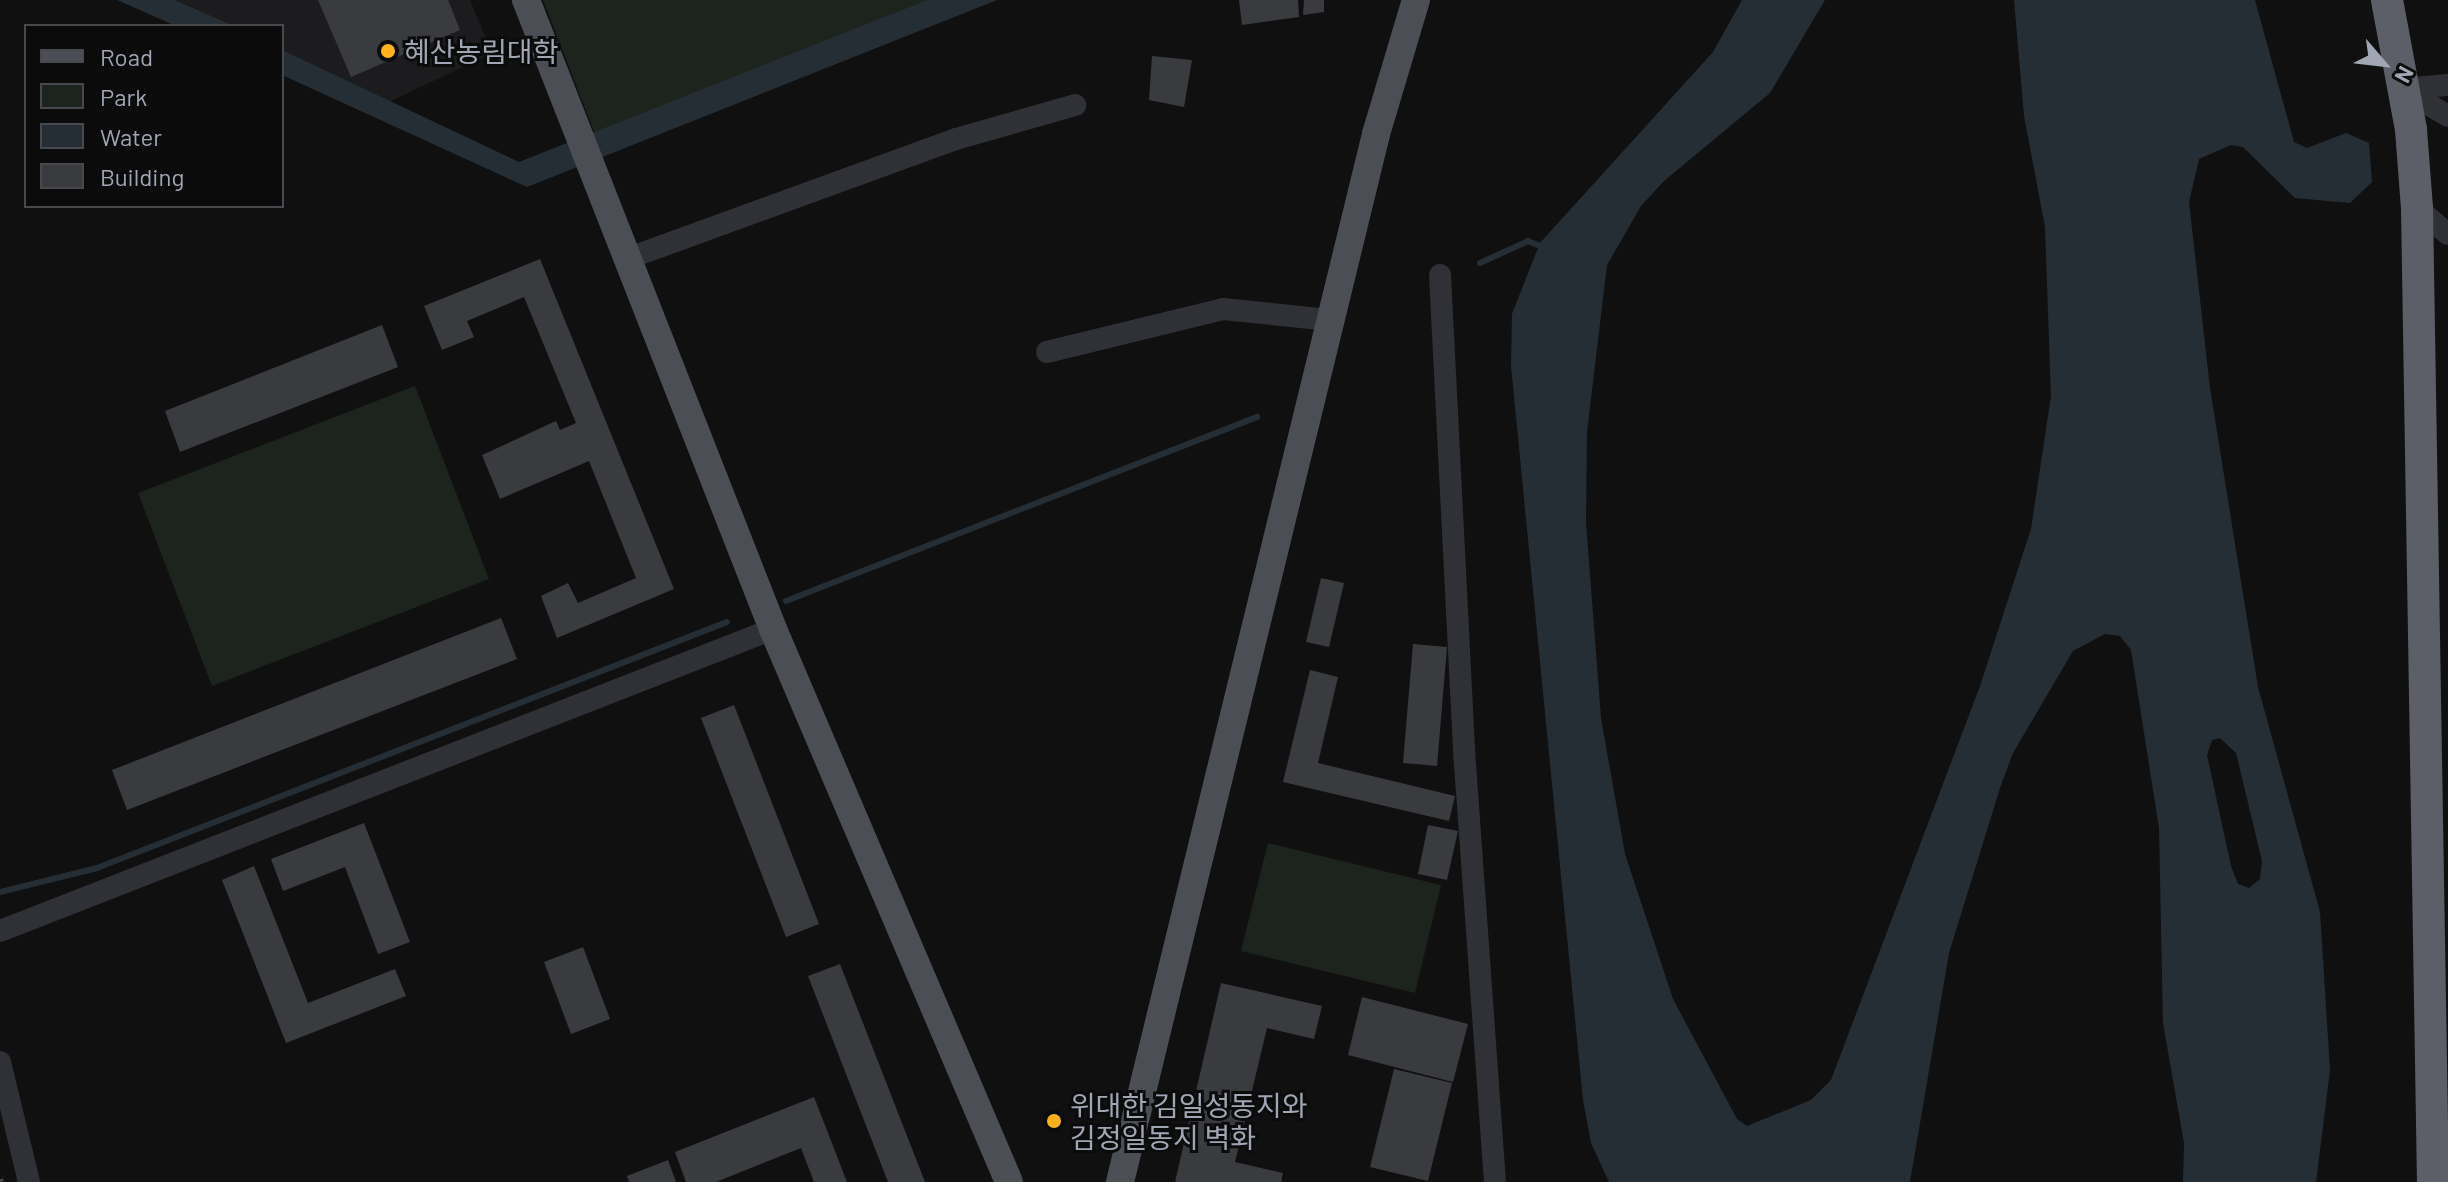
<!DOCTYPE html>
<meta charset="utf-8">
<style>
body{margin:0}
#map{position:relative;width:2448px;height:1182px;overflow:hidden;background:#101011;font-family:Barlow,"Noto Sans KR",sans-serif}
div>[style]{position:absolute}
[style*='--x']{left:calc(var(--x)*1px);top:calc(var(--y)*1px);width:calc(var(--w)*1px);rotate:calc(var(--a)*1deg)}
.built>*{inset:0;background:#1c1c1e}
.green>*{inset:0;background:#1c241d}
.water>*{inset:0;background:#262e35}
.stream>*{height:6px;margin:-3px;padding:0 3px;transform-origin:3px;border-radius:3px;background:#262e35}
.building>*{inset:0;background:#3a3b3f}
.minor>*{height:22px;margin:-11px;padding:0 11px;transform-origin:11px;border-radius:11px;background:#303136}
.major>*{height:28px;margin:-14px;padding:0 14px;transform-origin:14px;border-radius:14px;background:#4c4e56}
.highway>*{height:32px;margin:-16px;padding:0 16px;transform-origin:16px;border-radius:16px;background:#5c5f68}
.rail>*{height:6px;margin-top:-3px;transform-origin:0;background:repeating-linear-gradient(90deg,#474950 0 10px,transparent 0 18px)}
.dots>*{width:22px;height:22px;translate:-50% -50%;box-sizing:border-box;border:4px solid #0b0b0c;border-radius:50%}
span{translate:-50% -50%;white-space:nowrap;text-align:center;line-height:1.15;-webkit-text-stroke:6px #0b0b0c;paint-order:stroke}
.poi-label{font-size:28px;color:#a0a6b3}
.left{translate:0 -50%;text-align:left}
.legend{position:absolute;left:24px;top:24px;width:260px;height:184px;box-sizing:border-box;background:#0b0b0c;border:2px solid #47494f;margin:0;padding:10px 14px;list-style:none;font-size:24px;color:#a0a6b3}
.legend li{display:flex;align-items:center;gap:16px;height:40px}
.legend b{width:40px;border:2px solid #47494f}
.north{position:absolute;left:2344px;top:24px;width:80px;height:80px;-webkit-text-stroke:6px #0b0b0c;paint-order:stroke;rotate:118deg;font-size:22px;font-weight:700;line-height:32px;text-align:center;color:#a0a6b3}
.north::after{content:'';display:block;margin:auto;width:28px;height:36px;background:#a0a6b3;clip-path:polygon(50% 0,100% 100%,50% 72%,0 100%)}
</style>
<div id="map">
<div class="built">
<div style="clip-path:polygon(175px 0,470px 0,492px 53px,387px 103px,282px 50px,282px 26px,234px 26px)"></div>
</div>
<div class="green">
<div style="clip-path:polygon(543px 0,927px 0,595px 134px)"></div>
<div style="clip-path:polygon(415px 386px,489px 579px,212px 686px,138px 493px)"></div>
<div style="clip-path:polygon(1268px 843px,1441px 885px,1415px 993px,1241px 951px)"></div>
</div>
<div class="water">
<div style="clip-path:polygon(117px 0,175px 0,234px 26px,176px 26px)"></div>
<div style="clip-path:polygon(927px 0,997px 0,527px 187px,282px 75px,282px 50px,519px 162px)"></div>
<div style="clip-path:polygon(evenodd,1742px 0,1825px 0,1770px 93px,1664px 181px,1641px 206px,1607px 265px,1587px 432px,1586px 523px,1601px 718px,1625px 854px,1673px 999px,1737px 1119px,1747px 1126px,1811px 1100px,1831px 1080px,1980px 686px,2031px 529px,2051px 396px,2045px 227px,2024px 116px,2014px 0,2255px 0,2294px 142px,2307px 148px,2346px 133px,2369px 143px,2372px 182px,2350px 203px,2295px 198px,2243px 147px,2231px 145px,2199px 159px,2189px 202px,2210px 388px,2258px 687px,2320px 912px,2330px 1070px,2316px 1182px,2183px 1182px,2184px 1143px,2163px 1023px,2159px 828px,2131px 650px,2120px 636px,2105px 634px,2073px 651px,2013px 753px,2000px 788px,1949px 953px,1910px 1182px,1609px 1182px,1591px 1143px,1583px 1100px,1511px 366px,1512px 314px,1540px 243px,1713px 52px,1742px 0,2220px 738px,2236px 753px,2262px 861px,2260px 879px,2249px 888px,2238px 884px,2231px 866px,2207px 755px,2212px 740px,2220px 738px)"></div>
</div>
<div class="stream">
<div style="--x:1480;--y:263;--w:53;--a:-24.6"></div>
<div style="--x:1528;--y:241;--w:18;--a:22"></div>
<div style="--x:786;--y:601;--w:506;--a:-21.34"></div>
<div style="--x:0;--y:892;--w:100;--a:-13.9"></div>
<div style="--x:97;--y:868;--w:676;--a:-21.33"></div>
</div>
<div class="building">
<div style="clip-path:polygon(318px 0,448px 0,460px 30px,351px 77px)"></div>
<div style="clip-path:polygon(1239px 0,1298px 0,1299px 17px,1242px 25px)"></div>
<div style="clip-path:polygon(1304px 0,1324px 0,1324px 12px,1303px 15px)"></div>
<div style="clip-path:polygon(1152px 56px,1192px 60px,1184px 107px,1149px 100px)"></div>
<div style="clip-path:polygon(540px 259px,674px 589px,557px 638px,541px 596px,568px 583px,578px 603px,636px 578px,589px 461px,500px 499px,482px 455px,556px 421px,560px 430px,576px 423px,524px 297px,467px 321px,474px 337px,442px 350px,424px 306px)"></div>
<div style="clip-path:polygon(382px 325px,398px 367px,180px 452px,165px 411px)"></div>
<div style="clip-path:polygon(1321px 578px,1344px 583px,1329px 647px,1306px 642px)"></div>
<div style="clip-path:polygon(501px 618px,517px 659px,127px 810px,112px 770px)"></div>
<div style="clip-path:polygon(1413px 644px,1447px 647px,1437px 766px,1403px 763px)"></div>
<div style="clip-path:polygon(1310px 670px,1338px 677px,1318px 763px,1455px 796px,1449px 821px,1283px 782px)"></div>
<div style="clip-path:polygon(734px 705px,819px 924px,786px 937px,701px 718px)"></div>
<div style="clip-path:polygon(364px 823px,410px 942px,378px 954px,345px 867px,283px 891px,271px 859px)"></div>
<div style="clip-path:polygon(1428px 825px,1458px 831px,1447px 880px,1418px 874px)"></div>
<div style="clip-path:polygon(254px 866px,308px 1003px,395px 969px,406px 996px,286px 1043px,222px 880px)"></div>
<div style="clip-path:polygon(583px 947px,610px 1019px,571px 1034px,544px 962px)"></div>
<div style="clip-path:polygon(840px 964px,925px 1182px,888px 1182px,808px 976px)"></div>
<div style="clip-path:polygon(1221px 983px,1322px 1006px,1314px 1039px,1267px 1028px,1235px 1162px,1283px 1173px,1281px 1182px,1175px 1182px)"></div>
<div style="clip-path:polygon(1362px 997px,1468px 1024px,1453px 1082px,1348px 1055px)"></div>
<div style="clip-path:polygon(1394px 1069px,1452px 1083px,1428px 1181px,1370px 1167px)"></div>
<div style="clip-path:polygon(814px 1097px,847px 1182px,814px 1182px,801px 1148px,716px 1182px,686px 1182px,675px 1152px)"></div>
<div style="clip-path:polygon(668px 1160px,676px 1182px,629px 1182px,627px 1176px)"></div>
</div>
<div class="minor">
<div style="--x:2403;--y:89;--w:52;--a:31"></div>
<div style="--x:2403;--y:89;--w:45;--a:-5.1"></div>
<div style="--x:2417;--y:208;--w:40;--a:40"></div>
<div style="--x:629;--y:258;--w:348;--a:-20"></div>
<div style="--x:956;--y:139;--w:124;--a:-15.9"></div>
<div style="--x:1440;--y:275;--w:490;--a:87.1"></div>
<div style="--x:1465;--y:764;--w:419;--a:85.9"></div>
<div style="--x:1047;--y:352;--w:181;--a:-13.7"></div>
<div style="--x:1223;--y:309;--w:108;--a:5.9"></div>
<div style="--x:0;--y:931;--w:830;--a:-21.34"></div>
<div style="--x:0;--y:1062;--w:123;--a:76.4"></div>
</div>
<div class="major">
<div style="--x:526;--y:0;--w:676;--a:68.56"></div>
<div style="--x:773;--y:629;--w:601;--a:66.89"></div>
<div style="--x:1120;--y:1182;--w:1079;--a:-76.27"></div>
<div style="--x:1376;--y:134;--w:140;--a:-73.4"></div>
</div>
<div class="highway">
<div style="--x:2387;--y:0;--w:132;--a:79.5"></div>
<div style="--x:2411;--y:130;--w:78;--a:85.6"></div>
<div style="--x:2417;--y:208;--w:974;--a:89.06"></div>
</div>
<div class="rail">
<div style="--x:0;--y:1179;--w:3;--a:72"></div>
</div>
<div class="dots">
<div style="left:388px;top:51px;background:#feb11a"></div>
<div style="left:1054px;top:1121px;background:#feb11a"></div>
</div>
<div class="poi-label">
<span class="left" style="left:404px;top:51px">혜산농림대학</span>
<span class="left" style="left:1070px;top:1121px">위대한 김일성동지와<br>김정일동지 벽화</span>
</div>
<ul class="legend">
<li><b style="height:10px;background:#4c4e56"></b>Road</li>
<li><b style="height:22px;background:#1c241d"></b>Park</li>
<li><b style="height:22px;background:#262e35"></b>Water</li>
<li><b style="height:22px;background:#3a3b3f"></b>Building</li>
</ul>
<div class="north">N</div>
</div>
